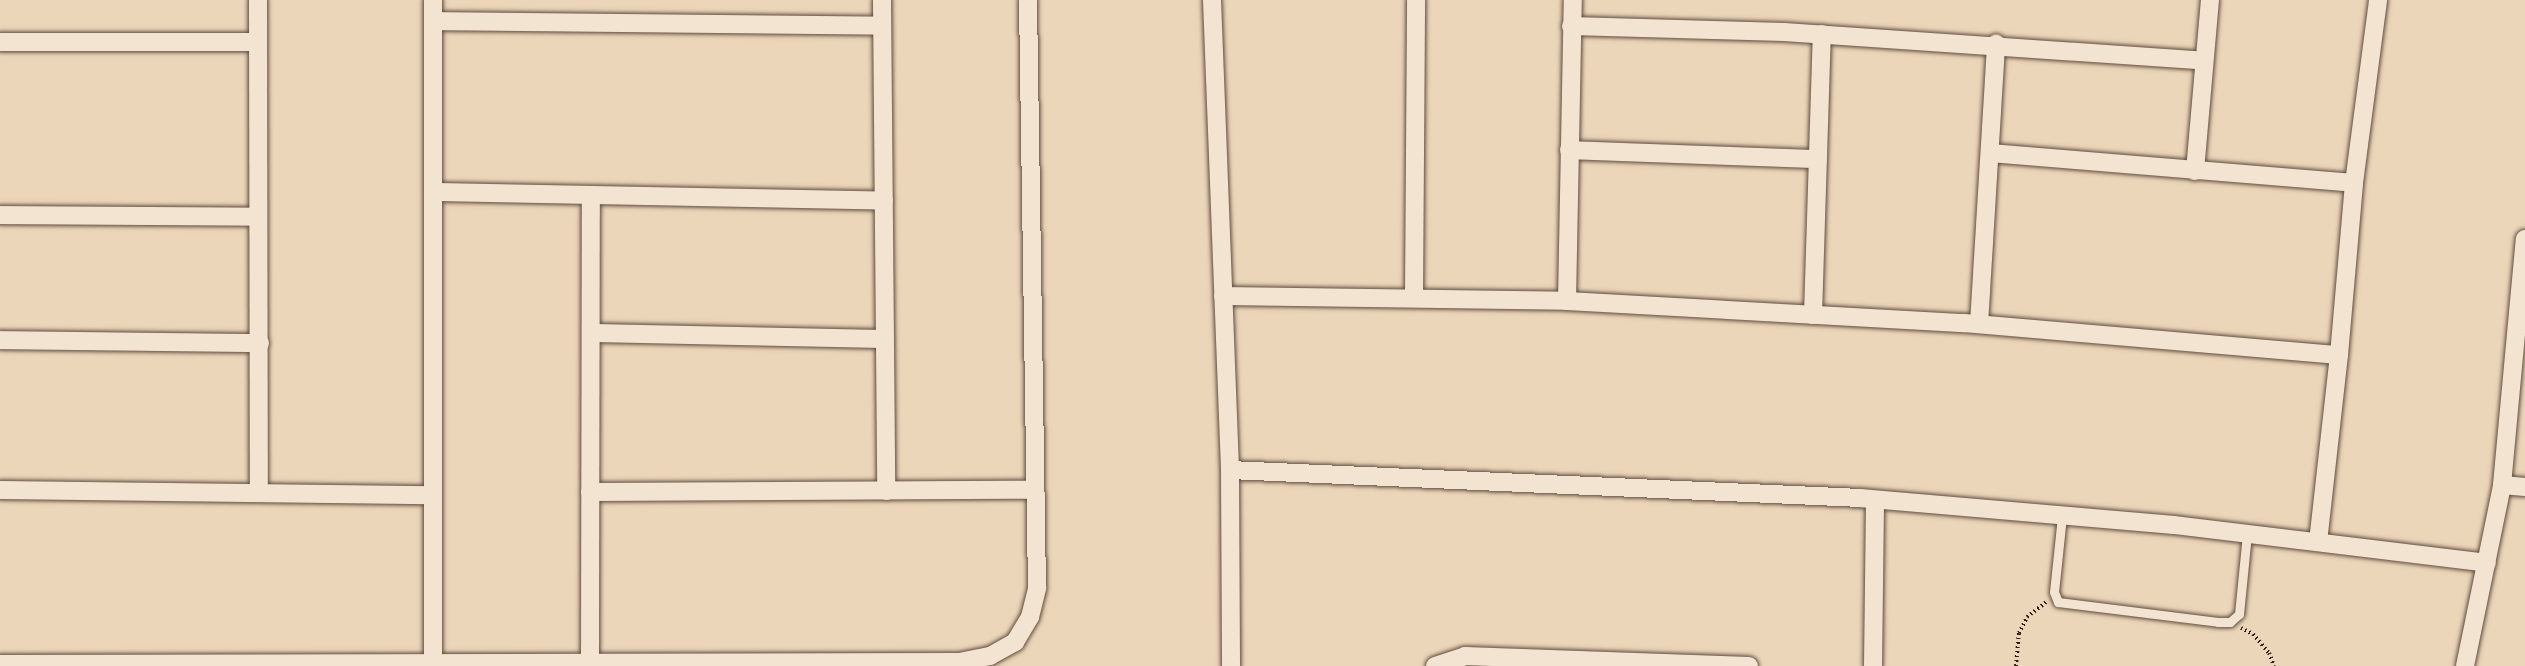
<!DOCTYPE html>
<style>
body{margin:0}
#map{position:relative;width:2525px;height:666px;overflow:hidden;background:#ecd6b9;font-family:"Libre Bodoni",serif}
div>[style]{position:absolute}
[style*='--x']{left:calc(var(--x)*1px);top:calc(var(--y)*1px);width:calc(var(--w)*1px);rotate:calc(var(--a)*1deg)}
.path>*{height:4px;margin-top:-2px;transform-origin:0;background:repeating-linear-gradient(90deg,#301e15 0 1.5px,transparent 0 4.5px)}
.roads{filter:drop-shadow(0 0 2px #5f4c3e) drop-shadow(0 0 2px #5f4c3e)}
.service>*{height:9px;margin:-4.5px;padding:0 4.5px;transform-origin:4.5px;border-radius:4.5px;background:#f3e4d2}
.minor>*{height:18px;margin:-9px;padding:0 9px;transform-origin:9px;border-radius:9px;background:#f3e4d2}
span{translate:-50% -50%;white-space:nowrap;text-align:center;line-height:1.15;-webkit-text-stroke:6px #f3e4d2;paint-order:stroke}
</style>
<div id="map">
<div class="path">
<div style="--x:2241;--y:628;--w:13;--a:27"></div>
<div style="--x:2253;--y:634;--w:25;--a:50"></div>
<div style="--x:2269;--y:653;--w:14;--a:69"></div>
<div style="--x:2016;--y:666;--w:33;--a:-85"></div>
<div style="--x:2019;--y:633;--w:18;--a:-63"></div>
<div style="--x:2027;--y:617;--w:24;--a:-38"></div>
</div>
<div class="roads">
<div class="service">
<div style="--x:2062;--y:516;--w:76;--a:96"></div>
<div style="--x:2054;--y:592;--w:11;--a:68"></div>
<div style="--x:2058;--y:602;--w:161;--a:7.1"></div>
<div style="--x:2218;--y:622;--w:12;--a:0"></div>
<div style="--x:2230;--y:622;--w:12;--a:-42"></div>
<div style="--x:2239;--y:614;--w:80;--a:-84.3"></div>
</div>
<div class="minor">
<div style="--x:258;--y:0;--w:493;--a:89.9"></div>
<div style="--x:433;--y:0;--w:666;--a:90"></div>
<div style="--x:882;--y:0;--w:491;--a:89.5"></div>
<div style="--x:1212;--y:0;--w:470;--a:87.8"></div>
<div style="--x:1230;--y:470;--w:196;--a:89.7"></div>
<div style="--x:433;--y:21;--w:449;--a:0.6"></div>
<div style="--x:1571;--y:26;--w:213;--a:1.6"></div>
<div style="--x:1784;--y:32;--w:421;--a:3.9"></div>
<div style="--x:0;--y:42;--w:258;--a:0"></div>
<div style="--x:1569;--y:150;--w:249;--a:2.1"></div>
<div style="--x:1990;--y:153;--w:365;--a:4.7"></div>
<div style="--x:2195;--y:171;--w:172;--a:-85"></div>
<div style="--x:433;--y:192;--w:451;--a:1.1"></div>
<div style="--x:0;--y:215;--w:258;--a:0.4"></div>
<div style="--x:1223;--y:296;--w:344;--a:0.8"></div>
<div style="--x:1567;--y:301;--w:398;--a:3.2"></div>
<div style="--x:1964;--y:323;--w:376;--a:4.9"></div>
<div style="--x:1414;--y:298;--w:298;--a:-89.6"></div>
<div style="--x:1567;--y:301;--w:301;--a:-88.9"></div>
<div style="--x:1813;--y:315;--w:281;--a:-88.2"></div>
<div style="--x:1979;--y:324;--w:281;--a:-86.5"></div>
<div style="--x:591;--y:333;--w:294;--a:1.2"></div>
<div style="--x:0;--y:340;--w:260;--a:0.7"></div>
<div style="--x:1230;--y:470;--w:631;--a:2.54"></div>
<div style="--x:1860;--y:498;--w:315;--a:4.9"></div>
<div style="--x:2174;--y:525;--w:315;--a:6.9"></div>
<div style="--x:2502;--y:485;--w:23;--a:5"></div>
<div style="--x:0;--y:490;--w:433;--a:0.7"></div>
<div style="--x:590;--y:492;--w:445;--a:-0.3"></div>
<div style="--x:2318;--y:542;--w:188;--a:-83.6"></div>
<div style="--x:2339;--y:355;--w:173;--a:-85"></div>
<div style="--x:2354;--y:183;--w:185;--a:-82.5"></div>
<div style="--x:0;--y:664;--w:959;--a:-0.12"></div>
<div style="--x:959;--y:662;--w:32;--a:-11"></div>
<div style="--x:990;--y:656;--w:29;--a:-29"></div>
<div style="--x:1015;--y:642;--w:29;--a:-59"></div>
<div style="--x:1030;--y:617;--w:30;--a:-76"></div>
<div style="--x:1037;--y:588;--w:588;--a:-90.88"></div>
<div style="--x:590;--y:665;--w:470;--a:-89.9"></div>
<div style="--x:1435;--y:666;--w:32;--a:-18"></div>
<div style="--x:1465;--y:656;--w:284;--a:2"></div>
<div style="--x:1873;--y:666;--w:166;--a:-89.3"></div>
<div style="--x:2465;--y:666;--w:185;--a:-78.4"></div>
<div style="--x:2502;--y:485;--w:247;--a:-84.7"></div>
</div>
</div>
</div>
